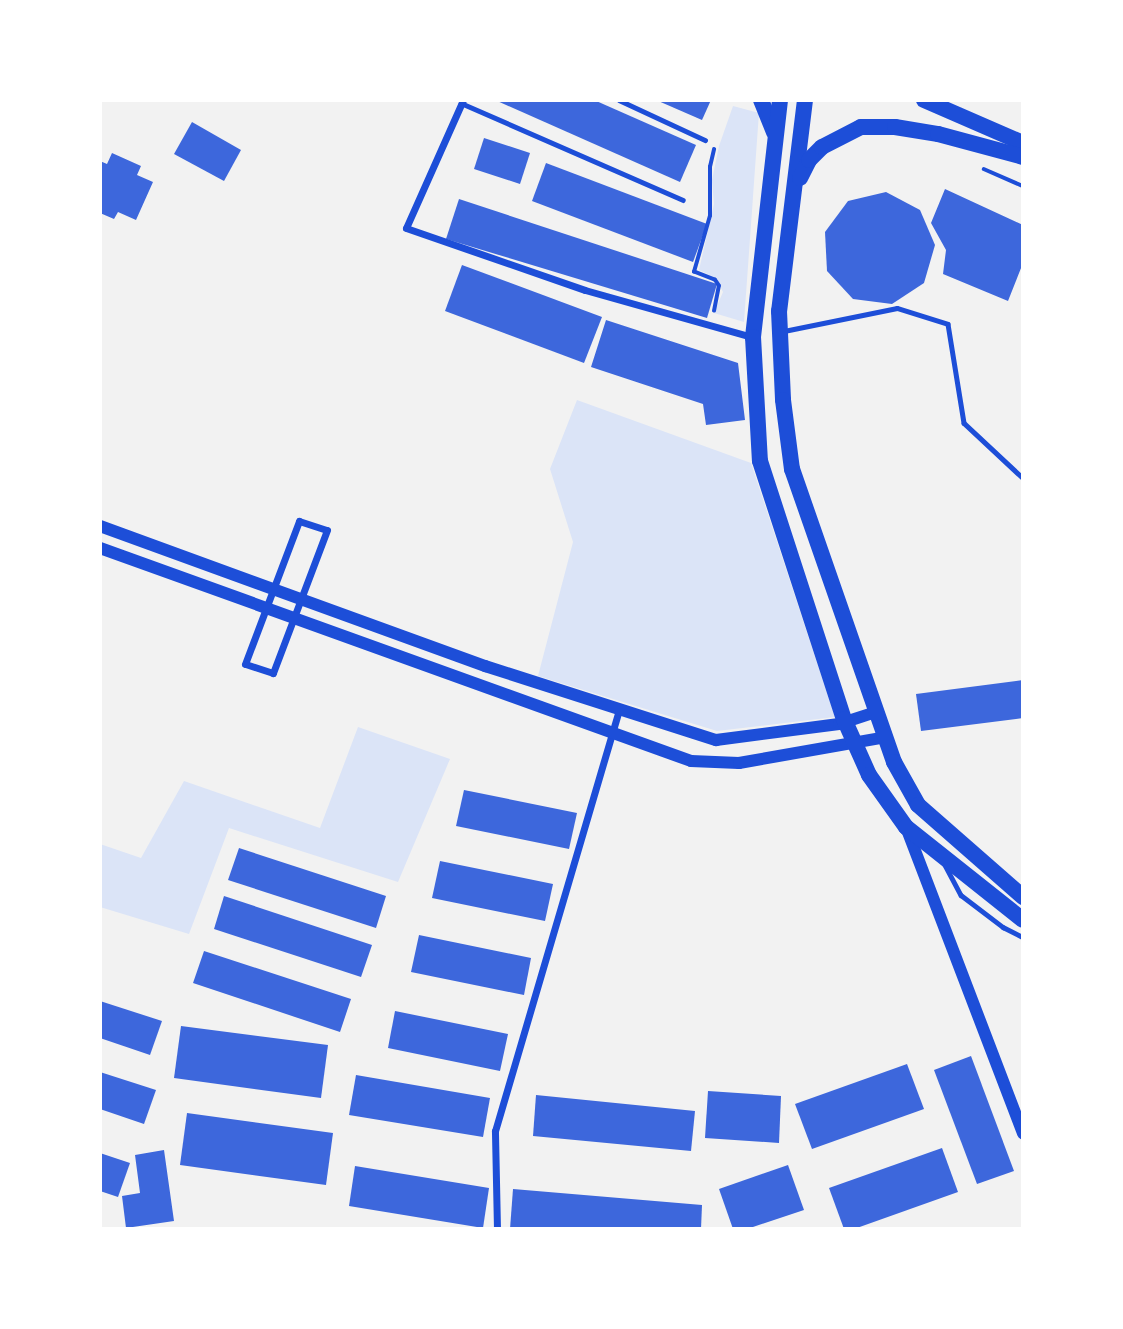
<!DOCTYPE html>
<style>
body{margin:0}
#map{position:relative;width:1123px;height:1329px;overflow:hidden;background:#f2f2f2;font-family:Rubik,sans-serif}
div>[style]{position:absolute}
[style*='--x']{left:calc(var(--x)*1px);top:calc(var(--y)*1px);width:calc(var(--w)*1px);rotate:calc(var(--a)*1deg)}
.green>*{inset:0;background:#dbe4f7}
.building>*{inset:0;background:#3d67dc}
.path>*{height:3.5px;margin:-1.75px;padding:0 1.75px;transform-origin:1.75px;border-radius:1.75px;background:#1d4ed8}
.service>*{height:4.5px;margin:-2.25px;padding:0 2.25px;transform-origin:2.25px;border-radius:2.25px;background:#1d4ed8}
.minor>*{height:7px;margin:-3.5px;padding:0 3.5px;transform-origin:3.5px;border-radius:3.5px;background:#1d4ed8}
.tertiary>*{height:12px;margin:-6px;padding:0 6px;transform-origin:6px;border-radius:6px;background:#1d4ed8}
.primary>*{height:16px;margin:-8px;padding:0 8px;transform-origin:8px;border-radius:8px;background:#1d4ed8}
span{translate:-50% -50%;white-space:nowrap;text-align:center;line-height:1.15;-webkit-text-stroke:7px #fff;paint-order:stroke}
.frame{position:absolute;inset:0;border:102px solid #fff;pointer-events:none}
</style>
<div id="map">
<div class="green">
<div style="clip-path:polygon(733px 106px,759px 113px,744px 322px,714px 313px,723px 292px,716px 278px,699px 270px,714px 204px,712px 180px,719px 146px)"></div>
<div style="clip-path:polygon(577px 400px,751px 463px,835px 717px,717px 731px,538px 676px,573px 542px,550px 469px)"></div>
<div style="clip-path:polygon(358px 727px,450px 759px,398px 882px,229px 828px,189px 934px,100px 907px,100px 844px,141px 858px,184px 781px,320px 828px)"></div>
</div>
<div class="building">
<div style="clip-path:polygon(495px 100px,594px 100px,696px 145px,680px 182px)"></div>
<div style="clip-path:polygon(656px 100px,711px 100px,702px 120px)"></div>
<div style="clip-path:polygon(192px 122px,241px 150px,224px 181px,174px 154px)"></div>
<div style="clip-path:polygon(484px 138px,530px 153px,520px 184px,474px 169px)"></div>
<div style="clip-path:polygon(112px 153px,141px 166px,137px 175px,153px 182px,136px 220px,118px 212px,114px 219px,100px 213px,100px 161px,107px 164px)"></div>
<div style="clip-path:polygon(546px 163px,707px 224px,693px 262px,532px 201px)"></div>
<div style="clip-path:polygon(945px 189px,1023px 225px,1023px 263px,1008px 301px,943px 274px,946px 250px,931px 223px)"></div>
<div style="clip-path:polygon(886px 192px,920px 210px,935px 245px,924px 283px,892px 304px,853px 299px,827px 271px,825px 232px,848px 201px)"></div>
<div style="clip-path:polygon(459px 199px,717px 284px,707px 318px,446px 239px)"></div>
<div style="clip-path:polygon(462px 265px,602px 317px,584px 363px,445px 311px)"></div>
<div style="clip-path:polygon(606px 320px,738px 363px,745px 420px,706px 425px,703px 404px,591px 367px)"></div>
<div style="clip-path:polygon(1023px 680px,1023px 718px,921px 731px,916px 694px)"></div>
<div style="clip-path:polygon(464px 790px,577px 813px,569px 849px,456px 826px)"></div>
<div style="clip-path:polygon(239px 848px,386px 896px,376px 928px,228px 880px)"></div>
<div style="clip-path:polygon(440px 861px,553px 884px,545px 921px,432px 898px)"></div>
<div style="clip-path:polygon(224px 896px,372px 945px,361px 977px,214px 929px)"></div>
<div style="clip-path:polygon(419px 935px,531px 958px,524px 995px,411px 972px)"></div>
<div style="clip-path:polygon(204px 951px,351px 999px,340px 1032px,193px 983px)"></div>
<div style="clip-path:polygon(100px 1001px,162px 1021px,150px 1055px,100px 1038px)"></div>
<div style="clip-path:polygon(395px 1011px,508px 1034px,500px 1071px,388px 1048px)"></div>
<div style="clip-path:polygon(181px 1026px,328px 1045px,321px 1098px,174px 1078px)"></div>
<div style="clip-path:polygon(971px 1056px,1014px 1171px,977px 1184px,934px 1070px)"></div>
<div style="clip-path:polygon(907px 1064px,924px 1109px,812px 1149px,795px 1104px)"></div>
<div style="clip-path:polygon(100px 1072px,156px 1090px,144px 1124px,100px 1109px)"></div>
<div style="clip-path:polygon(356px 1075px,490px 1098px,483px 1137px,349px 1115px)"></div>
<div style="clip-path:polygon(708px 1091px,781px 1096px,779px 1143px,705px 1138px)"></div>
<div style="clip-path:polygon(536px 1095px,695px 1111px,691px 1151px,533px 1136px)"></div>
<div style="clip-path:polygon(187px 1113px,333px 1133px,326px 1185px,180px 1165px)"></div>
<div style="clip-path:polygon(942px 1148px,958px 1192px,854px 1229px,844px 1229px,829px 1188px)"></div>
<div style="clip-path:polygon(164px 1150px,174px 1221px,126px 1228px,122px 1196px,140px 1193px,135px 1155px)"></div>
<div style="clip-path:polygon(100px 1153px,130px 1163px,118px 1197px,100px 1191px)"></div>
<div style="clip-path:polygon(788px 1165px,804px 1210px,747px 1229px,733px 1229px,719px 1189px)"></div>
<div style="clip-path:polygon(355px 1166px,489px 1188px,483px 1228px,349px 1206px)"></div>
<div style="clip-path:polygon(513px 1189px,702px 1205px,701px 1229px,510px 1229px)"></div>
</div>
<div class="path">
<div style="--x:984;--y:169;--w:43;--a:23.6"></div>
<div style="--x:714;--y:311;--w:25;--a:-79"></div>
<div style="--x:719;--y:286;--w:7;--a:-124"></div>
<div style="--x:715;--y:280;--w:22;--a:-159"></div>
<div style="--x:694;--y:272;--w:58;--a:-74.1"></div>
<div style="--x:710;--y:216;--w:49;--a:-90"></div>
<div style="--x:710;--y:167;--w:18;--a:-77"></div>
</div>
<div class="service">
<div style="--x:619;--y:100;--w:95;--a:24.9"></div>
<div style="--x:461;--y:103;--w:242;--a:23.6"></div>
<div style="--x:784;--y:331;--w:115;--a:-11.5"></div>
<div style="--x:897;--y:308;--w:53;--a:17.4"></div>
<div style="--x:948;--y:324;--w:100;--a:80.8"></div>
<div style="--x:964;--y:423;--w:81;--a:43"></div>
<div style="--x:945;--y:865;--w:34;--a:62"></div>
<div style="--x:961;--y:895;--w:53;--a:37.3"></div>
<div style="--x:1003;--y:927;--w:22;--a:27"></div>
</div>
<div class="minor">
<div style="--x:463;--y:100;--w:140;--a:114"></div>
<div style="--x:406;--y:228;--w:189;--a:19.1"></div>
<div style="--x:585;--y:290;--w:173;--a:15.7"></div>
<div style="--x:299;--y:521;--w:29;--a:18"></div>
<div style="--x:327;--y:530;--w:153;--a:110.7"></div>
<div style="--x:273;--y:673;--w:29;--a:-162"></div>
<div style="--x:245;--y:664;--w:153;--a:-69.3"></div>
<div style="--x:497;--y:1229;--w:98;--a:-91.2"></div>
<div style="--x:495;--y:1131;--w:440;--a:-73.6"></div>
</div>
<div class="tertiary">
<div style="--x:100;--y:526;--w:410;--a:20"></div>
<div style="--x:485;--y:666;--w:243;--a:17.8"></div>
<div style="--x:716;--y:740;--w:124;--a:-7.4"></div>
<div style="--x:839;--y:724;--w:40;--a:-18"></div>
<div style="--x:100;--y:548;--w:628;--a:19.82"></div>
<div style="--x:691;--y:761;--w:48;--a:2.4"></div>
<div style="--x:739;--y:763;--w:149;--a:-10"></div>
<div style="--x:906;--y:827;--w:328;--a:69.1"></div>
</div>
<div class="primary">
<div style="--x:761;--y:100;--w:35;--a:68"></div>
<div style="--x:780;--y:100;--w:239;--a:96.5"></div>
<div style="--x:753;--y:337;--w:124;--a:86.8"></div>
<div style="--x:760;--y:461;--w:271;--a:72"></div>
<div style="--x:844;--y:719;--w:61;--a:65.9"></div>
<div style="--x:869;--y:775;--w:64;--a:54.6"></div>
<div style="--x:906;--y:827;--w:149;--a:38.5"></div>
<div style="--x:805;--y:100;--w:213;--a:97"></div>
<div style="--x:779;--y:311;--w:89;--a:87.4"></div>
<div style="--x:783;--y:400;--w:70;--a:82.6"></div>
<div style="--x:792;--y:469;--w:310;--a:70.8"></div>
<div style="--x:894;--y:762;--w:49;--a:60.8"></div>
<div style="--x:918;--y:805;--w:140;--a:41.2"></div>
<div style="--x:924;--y:100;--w:108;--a:23.5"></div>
<div style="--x:800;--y:178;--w:20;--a:-63"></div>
<div style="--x:809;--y:160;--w:18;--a:-45"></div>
<div style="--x:822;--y:147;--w:44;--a:-27.1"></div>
<div style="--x:861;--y:127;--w:34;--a:0"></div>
<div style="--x:895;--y:127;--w:44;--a:9.2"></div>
<div style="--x:938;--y:134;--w:88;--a:15.1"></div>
</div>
<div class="frame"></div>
</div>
